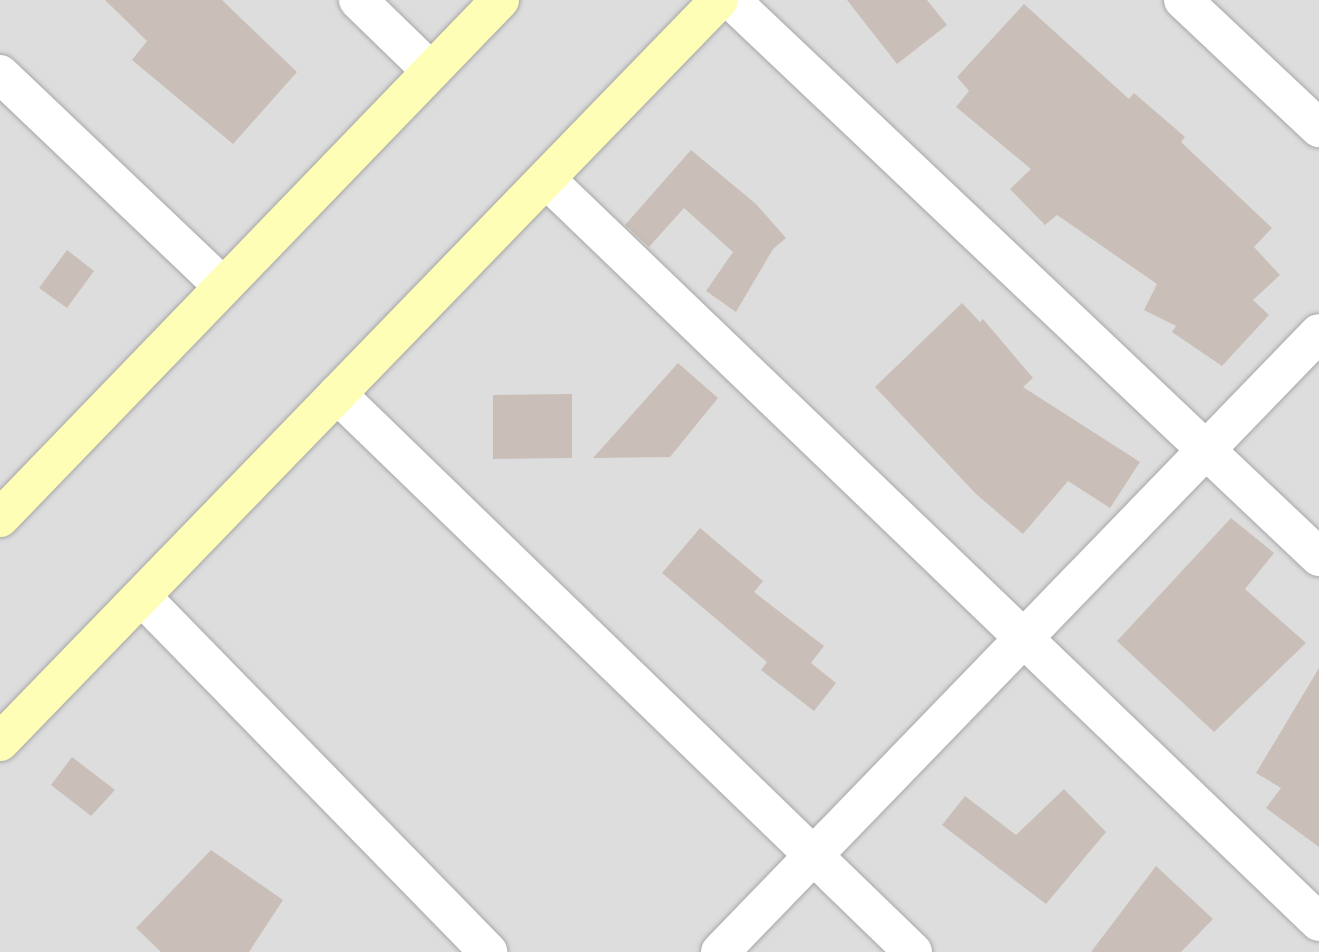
<!DOCTYPE html>
<style>
body{margin:0}
#map{position:relative;width:1319px;height:952px;overflow:hidden;background:#f1ede5;font-family:"Varela Round",sans-serif}
div>[style]{position:absolute}
[style*='--x']{left:calc(var(--x)*1px);top:calc(var(--y)*1px);width:calc(var(--w)*1px);rotate:calc(var(--a)*1deg)}
.residential>*{inset:0;background:#dedddd}
.building>*{inset:0;background:#c9bfb8}
.roads{filter:drop-shadow(0 0 2px #a7a7a7) drop-shadow(0 0 2px #a7a7a7)}
.street>*{height:38px;margin:-19px;padding:0 19px;transform-origin:19px;border-radius:19px;background:#fff}
.secondary>*{height:38px;margin:-19px;padding:0 19px;transform-origin:19px;border-radius:19px;background:#fefeb6}
span{translate:-50% -50%;white-space:nowrap;text-align:center;line-height:1.15;-webkit-text-stroke:7px #fff;paint-order:stroke}
</style>
<div id="map">
<div class="residential">
<div style="clip-path:polygon(0 0,1319px 0,1319px 952px,0 952px)"></div>
</div>
<div class="building">
<div style="clip-path:polygon(105px 0,222px 0,297px 72px,233px 144px,132px 60px,147px 41px)"></div>
<div style="clip-path:polygon(847px 0,927px 0,947px 25px,897px 64px)"></div>
<div style="clip-path:polygon(1024px 4px,1129px 99px,1134px 93px,1185px 137px,1181px 142px,1272px 228px,1254px 247px,1280px 275px,1253px 300px,1269px 315px,1222px 366px,1172px 332px,1176px 326px,1144px 310px,1157px 284px,1057px 215px,1045px 225px,1010px 189px,1031px 169px,956px 107px,969px 91px,957px 77px)"></div>
<div style="clip-path:polygon(691px 150px,756px 204px,786px 238px,773px 249px,736px 312px,706px 291px,733px 252px,684px 208px,649px 247px,625px 225px)"></div>
<div style="clip-path:polygon(67px 250px,94px 271px,67px 308px,39px 288px)"></div>
<div style="clip-path:polygon(962px 303px,980px 322px,983px 319px,1033px 378px,1023px 387px,1140px 462px,1110px 508px,1068px 481px,1023px 534px,976px 494px,875px 387px)"></div>
<div style="clip-path:polygon(678px 363px,718px 398px,670px 457px,593px 458px)"></div>
<div style="clip-path:polygon(572px 394px,572px 458px,493px 459px,493px 395px)"></div>
<div style="clip-path:polygon(1231px 518px,1274px 553px,1245px 589px,1306px 643px,1214px 732px,1117px 641px)"></div>
<div style="clip-path:polygon(700px 528px,763px 581px,754px 592px,824px 646px,811px 663px,836px 683px,814px 711px,761px 670px,767px 662px,662px 573px)"></div>
<div style="clip-path:polygon(1319px 668px,1319px 847px,1266px 808px,1281px 788px,1256px 773px)"></div>
<div style="clip-path:polygon(72px 757px,115px 790px,91px 816px,51px 785px)"></div>
<div style="clip-path:polygon(1064px 789px,1106px 832px,1046px 904px,942px 825px,965px 796px,1016px 835px)"></div>
<div style="clip-path:polygon(211px 850px,283px 900px,249px 952px,161px 952px,136px 928px)"></div>
<div style="clip-path:polygon(1156px 866px,1213px 919px,1181px 952px,1091px 952px)"></div>
</div>
<div class="roads">
<div class="street">
<div style="--x:358;--y:0;--w:102;--a:44.2"></div>
<div style="--x:731;--y:0;--w:810;--a:43.45"></div>
<div style="--x:1183;--y:0;--w:187;--a:43.3"></div>
<div style="--x:0;--y:74;--w:308;--a:43.6"></div>
<div style="--x:546;--y:179;--w:1072;--a:43.87"></div>
<div style="--x:337;--y:394;--w:802;--a:44.09"></div>
<div style="--x:142;--y:597;--w:496;--a:45.7"></div>
<div style="--x:720;--y:952;--w:861;--a:-45.94"></div>
</div>
<div class="secondary">
<div style="--x:0;--y:518;--w:720;--a:-46.01"></div>
<div style="--x:0;--y:742;--w:1033;--a:-45.9"></div>
</div>
</div>
</div>
